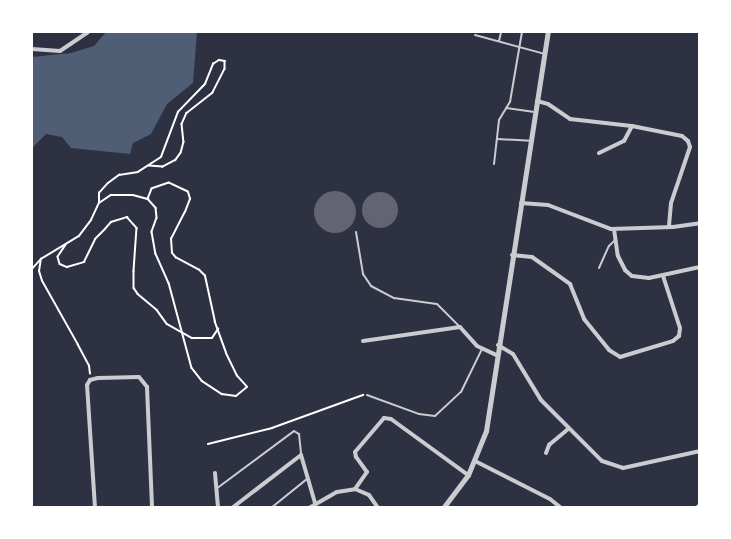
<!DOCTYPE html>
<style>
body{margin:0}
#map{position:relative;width:731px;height:539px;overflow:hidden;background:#2d3142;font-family:"PT Sans",sans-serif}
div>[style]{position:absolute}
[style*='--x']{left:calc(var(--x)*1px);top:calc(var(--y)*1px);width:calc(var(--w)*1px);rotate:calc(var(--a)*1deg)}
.water>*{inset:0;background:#4f5d75}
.building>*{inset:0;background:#626471}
.round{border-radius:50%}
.path>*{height:1.5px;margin:-0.75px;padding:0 0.75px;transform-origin:0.75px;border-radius:0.75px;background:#fff}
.service>*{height:2px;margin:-1px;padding:0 1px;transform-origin:1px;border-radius:1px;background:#caccd0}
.minor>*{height:4px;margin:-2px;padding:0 2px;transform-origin:2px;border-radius:2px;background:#caccd0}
.tertiary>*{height:5px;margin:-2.5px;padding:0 2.5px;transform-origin:2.5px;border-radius:2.5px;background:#caccd0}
span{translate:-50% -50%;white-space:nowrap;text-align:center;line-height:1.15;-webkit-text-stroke:5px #fff;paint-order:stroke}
.frame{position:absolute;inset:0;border:33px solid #fff;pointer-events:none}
</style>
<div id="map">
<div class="water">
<div style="clip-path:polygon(106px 32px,197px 32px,193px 83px,167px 104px,151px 134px,133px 143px,130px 154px,71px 148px,62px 137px,46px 134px,32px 148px,32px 57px,71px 53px,94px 46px)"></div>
</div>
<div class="building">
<div class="round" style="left:314px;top:191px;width:42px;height:42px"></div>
<div class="round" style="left:362px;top:192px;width:36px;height:36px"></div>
</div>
<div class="path">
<div style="--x:99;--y:202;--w:9;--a:-90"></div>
<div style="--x:99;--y:193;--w:13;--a:-48"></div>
<div style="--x:108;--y:183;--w:14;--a:-36"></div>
<div style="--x:119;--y:175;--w:19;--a:-9"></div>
<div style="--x:138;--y:172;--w:27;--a:-33"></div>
<div style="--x:161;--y:157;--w:48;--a:-69.3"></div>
<div style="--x:178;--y:112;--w:39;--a:-46"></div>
<div style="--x:205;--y:84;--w:22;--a:-68"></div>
<div style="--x:213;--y:64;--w:7;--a:-34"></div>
<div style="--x:219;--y:60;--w:6;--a:9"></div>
<div style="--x:225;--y:61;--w:8;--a:90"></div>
<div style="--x:225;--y:69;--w:27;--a:117"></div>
<div style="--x:213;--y:93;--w:33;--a:142"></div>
<div style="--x:187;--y:113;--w:12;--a:114"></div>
<div style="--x:182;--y:124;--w:18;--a:84"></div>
<div style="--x:184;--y:142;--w:11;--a:105"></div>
<div style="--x:181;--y:153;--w:9;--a:126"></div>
<div style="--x:176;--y:160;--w:15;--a:152"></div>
<div style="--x:163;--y:167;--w:14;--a:-176"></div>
<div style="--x:66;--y:245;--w:14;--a:124"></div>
<div style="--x:58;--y:257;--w:7;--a:74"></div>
<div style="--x:60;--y:264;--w:8;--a:23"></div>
<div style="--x:67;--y:267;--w:18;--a:-16"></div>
<div style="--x:84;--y:262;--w:25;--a:-64"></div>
<div style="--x:95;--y:239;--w:14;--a:-45"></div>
<div style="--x:105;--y:229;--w:9;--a:-49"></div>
<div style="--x:111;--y:222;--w:17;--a:-17"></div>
<div style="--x:127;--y:217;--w:15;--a:48"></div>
<div style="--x:137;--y:228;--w:43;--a:94"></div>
<div style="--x:134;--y:271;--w:17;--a:90"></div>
<div style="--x:134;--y:288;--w:7;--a:56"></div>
<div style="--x:138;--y:294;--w:25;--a:40"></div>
<div style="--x:157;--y:310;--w:17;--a:54"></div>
<div style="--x:167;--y:324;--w:29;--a:29"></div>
<div style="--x:192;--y:338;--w:20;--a:0"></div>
<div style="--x:212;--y:338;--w:11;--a:-56"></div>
<div style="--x:32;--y:269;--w:12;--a:-48"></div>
<div style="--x:90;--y:374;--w:8;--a:-97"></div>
<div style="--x:89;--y:366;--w:24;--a:-118"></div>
<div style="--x:78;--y:345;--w:73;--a:-119.4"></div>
<div style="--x:42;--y:281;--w:10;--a:-107"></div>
<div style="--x:39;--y:271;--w:12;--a:-81"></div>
<div style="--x:41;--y:259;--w:44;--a:-31.2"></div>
<div style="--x:79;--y:236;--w:20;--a:-53"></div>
<div style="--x:91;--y:220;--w:19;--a:-65"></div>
<div style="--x:99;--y:203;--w:14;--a:-34"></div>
<div style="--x:111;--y:195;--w:22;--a:0"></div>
<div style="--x:133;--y:195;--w:16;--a:15"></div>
<div style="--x:148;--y:199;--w:12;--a:48"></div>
<div style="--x:156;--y:208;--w:10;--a:84"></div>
<div style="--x:157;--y:218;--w:15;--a:110"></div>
<div style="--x:152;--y:232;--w:22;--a:80"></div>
<div style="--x:156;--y:254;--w:32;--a:66"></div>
<div style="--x:169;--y:283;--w:88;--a:74.9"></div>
<div style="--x:192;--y:368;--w:16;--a:52"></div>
<div style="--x:202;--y:381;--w:24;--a:33"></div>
<div style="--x:222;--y:394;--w:14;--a:8"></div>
<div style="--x:236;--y:396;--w:14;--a:-39"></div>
<div style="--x:247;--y:387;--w:15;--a:-132"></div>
<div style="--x:237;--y:376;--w:25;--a:-116"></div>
<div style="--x:226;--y:353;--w:33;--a:-110"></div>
<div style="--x:215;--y:322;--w:47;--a:-102.3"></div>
<div style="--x:205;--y:276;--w:8;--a:-135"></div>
<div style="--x:199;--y:270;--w:26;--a:-152"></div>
<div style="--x:176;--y:258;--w:6;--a:-129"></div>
<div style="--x:172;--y:253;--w:14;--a:-94"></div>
<div style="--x:171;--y:239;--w:30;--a:-63"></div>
<div style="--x:185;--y:212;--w:14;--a:-69"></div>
<div style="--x:190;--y:199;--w:7;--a:-106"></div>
<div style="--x:188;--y:192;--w:21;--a:-155"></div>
<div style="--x:169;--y:183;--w:18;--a:161"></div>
<div style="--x:152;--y:189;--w:11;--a:112"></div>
<div style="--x:208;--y:444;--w:66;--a:-14"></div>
<div style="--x:272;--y:428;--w:97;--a:-19.9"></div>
</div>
<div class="service">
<div style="--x:475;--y:35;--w:73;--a:15.2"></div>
<div style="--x:499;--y:41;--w:9;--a:-77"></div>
<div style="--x:506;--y:108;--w:27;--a:8"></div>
<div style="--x:497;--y:139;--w:34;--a:3"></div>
<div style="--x:494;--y:164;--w:44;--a:-83.5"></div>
<div style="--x:499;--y:120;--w:21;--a:-59"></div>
<div style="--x:510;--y:102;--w:71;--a:-80.3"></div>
<div style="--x:356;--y:232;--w:43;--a:80.5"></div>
<div style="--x:363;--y:274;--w:14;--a:56"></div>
<div style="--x:371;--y:286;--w:26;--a:28"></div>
<div style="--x:394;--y:298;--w:43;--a:7.9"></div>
<div style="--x:437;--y:304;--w:33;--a:45"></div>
<div style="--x:599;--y:268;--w:24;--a:-66"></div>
<div style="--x:609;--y:246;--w:8;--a:-45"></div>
<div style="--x:367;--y:395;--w:55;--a:20.1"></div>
<div style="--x:419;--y:414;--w:16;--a:7"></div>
<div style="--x:435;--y:416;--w:35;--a:-43"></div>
<div style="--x:461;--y:392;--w:48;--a:-64"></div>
<div style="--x:216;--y:489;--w:97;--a:-36.6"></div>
<div style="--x:294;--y:431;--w:6;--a:31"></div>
<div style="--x:299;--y:434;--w:20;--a:84"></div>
<div style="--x:271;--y:508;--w:46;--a:-38.9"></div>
</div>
<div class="minor">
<div style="--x:32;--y:49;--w:28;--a:4"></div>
<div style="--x:60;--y:51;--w:34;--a:-34"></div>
<div style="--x:537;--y:101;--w:11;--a:15"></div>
<div style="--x:548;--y:104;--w:27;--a:34"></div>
<div style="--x:570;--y:119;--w:62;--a:6.4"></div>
<div style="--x:632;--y:126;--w:51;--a:11.3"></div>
<div style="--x:682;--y:136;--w:8;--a:40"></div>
<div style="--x:688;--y:141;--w:6;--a:72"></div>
<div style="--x:690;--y:147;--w:59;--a:108.7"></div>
<div style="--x:671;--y:203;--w:24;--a:95"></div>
<div style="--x:599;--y:153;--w:28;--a:-26"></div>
<div style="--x:624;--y:141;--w:17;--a:-62"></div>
<div style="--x:521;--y:203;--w:27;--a:4"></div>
<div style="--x:548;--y:205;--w:67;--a:20.9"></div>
<div style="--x:611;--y:229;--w:62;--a:-1.8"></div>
<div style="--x:673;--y:227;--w:27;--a:-8"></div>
<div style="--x:614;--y:229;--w:27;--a:82"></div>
<div style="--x:618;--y:256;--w:16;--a:63"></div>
<div style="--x:625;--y:270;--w:9;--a:41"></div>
<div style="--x:632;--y:276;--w:17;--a:7"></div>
<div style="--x:649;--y:278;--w:52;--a:-12.2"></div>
<div style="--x:512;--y:255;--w:20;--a:6"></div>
<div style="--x:532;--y:257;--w:47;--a:35.4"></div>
<div style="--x:570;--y:284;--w:38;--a:68"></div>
<div style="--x:584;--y:319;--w:40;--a:51"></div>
<div style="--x:609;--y:350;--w:13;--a:32"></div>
<div style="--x:620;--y:357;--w:55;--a:-16.8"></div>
<div style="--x:673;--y:341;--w:8;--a:-40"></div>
<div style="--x:679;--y:336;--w:8;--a:-83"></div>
<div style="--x:680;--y:328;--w:55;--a:-108.1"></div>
<div style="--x:363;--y:341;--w:98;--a:-8.2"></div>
<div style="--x:460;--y:327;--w:25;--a:48"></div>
<div style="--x:477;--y:346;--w:21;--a:25"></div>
<div style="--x:498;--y:345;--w:17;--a:31"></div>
<div style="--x:513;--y:354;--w:54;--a:58.7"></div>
<div style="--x:541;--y:400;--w:86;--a:45"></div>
<div style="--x:602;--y:461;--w:22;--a:18"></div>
<div style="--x:623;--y:468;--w:79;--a:-12.4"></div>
<div style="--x:546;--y:453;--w:9;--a:-69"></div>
<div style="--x:549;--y:445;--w:25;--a:-40"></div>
<div style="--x:475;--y:461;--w:84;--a:26.9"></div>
<div style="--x:550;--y:499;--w:14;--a:39"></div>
<div style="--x:215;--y:473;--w:35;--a:85"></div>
<div style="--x:355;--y:489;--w:21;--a:-55"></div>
<div style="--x:367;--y:472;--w:19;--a:-126"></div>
<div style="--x:356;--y:457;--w:5;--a:-101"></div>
<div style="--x:355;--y:452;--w:45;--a:-49.5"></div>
<div style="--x:384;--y:418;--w:7;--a:8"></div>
<div style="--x:391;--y:419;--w:95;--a:36"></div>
<div style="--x:95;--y:508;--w:123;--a:-93.7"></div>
<div style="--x:87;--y:385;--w:6;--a:-59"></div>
<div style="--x:90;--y:380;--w:8;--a:-14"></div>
<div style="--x:98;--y:378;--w:41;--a:-1.4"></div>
<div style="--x:139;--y:377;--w:13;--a:51"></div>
<div style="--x:147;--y:387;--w:121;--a:87.6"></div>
<div style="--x:232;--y:508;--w:87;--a:-37.5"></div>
<div style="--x:301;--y:455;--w:50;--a:73.7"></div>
<div style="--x:309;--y:508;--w:32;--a:-30"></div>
<div style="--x:337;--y:492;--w:18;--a:-9"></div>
<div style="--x:355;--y:489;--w:15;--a:23"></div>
<div style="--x:369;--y:495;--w:16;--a:55"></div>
<div style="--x:696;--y:508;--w:5;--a:-37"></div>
</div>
<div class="tertiary">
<div style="--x:443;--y:508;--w:41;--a:-52.9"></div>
<div style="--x:468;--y:475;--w:48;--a:-67.8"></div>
<div style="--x:486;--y:431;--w:404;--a:-81.2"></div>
</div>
<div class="frame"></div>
</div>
